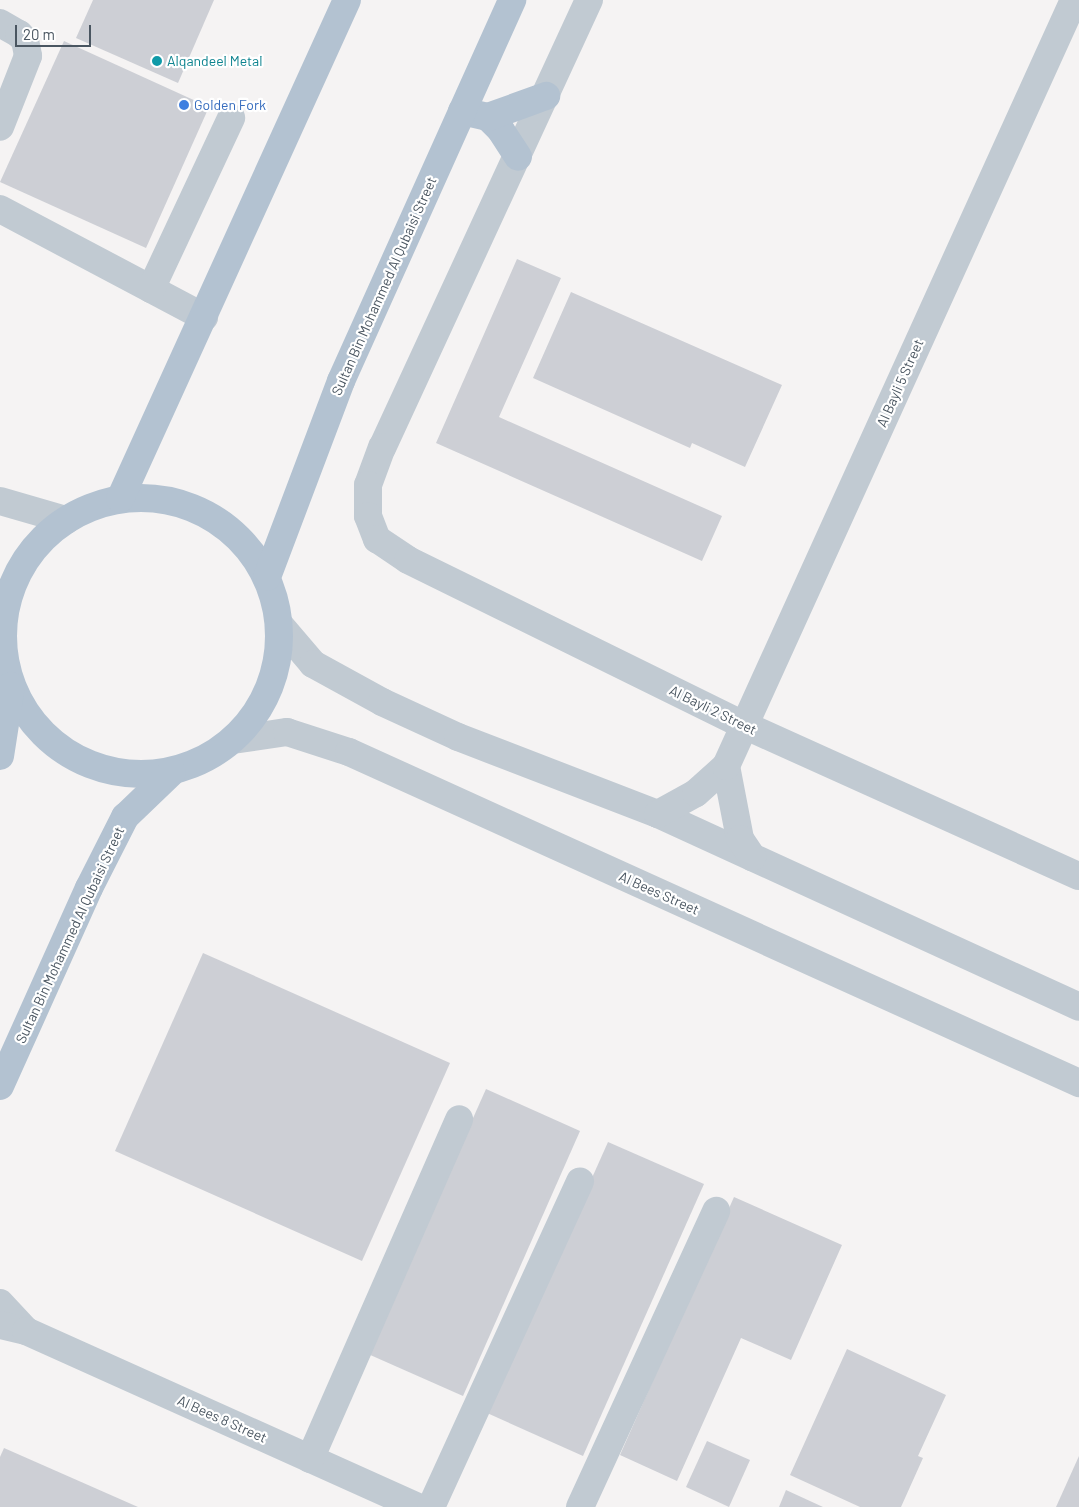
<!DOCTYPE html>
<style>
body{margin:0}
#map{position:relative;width:1079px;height:1507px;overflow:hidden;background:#f5f3f3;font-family:Barlow,sans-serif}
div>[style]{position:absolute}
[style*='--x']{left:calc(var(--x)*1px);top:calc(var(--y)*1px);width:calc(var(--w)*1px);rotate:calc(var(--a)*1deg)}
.building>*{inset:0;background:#cdcfd5}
.minor>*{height:28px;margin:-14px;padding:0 14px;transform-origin:14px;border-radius:14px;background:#c1cad2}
.major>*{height:28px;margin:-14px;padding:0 14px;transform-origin:14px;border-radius:14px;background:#b3c2d1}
.major>.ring{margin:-14px;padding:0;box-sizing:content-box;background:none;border:28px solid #b3c2d1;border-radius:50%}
.dots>*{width:14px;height:14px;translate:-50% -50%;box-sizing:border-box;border:2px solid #fff;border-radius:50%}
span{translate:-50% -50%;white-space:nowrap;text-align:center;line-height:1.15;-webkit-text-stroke:4.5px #fff;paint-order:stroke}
.culture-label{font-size:14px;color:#0d838f}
.left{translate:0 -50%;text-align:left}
.shop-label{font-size:14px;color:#366cbe}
.street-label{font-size:14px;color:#4a5661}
.scale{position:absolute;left:15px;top:25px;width:76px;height:22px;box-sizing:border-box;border:2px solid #4a5661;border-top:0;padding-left:6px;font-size:15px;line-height:18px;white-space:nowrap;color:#4a5661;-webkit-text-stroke:4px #fff;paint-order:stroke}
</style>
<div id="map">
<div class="building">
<div style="clip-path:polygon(93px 0,214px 0,178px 83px,76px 38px)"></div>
<div style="clip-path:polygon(64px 41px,209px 107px,146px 248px,0 182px)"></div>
<div style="clip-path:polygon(517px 259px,561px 278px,499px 417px,722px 516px,702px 561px,436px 443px)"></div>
<div style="clip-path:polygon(571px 292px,782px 385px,745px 467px,692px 443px,690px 448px,533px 378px)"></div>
<div style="clip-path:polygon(203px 953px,450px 1063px,362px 1261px,115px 1151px)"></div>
<div style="clip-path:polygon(486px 1089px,580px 1131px,463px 1396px,368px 1354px)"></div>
<div style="clip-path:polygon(608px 1142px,704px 1184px,583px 1456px,487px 1413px)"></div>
<div style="clip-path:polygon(734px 1197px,842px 1245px,791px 1360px,741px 1338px,677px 1481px,620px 1455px)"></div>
<div style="clip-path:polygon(847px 1349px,946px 1395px,918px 1456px,923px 1458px,901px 1507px,860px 1507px,790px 1475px)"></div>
<div style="clip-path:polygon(707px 1441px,750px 1460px,729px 1507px,686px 1487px)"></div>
<div style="clip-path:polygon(4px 1448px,138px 1507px,0 1507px,0 1457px)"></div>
<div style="clip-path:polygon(1079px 1456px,1079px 1507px,1056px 1507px)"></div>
<div style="clip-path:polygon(786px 1490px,823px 1507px,779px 1507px)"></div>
</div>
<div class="minor">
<div style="--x:589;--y:0;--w:493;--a:114.8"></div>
<div style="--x:382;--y:447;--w:40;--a:110.2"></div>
<div style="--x:368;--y:485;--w:31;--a:90"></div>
<div style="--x:368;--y:516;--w:25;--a:69"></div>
<div style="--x:377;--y:539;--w:37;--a:34"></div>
<div style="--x:408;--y:560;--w:374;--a:26.2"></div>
<div style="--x:744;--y:725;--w:367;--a:24.3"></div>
<div style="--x:0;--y:23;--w:22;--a:30"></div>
<div style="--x:19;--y:34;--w:8;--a:45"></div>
<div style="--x:25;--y:40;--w:16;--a:79"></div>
<div style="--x:28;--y:56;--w:76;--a:111.5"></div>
<div style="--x:0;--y:209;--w:231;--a:27.9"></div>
<div style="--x:151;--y:289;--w:189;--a:-64.9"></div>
<div style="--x:0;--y:501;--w:69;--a:16.1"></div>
<div style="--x:0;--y:615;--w:4;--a:27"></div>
<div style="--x:279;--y:624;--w:52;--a:49.6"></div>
<div style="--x:313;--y:664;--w:79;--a:28.8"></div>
<div style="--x:382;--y:702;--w:84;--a:24.7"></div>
<div style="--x:458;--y:737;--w:214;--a:21.1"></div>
<div style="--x:658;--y:814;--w:463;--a:24.6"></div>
<div style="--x:233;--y:740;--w:55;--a:-8.4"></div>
<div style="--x:287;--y:732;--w:65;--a:17.9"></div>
<div style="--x:349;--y:752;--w:802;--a:24.39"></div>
<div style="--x:726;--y:766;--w:74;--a:79.1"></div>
<div style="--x:740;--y:839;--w:22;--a:56"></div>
<div style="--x:658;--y:814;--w:43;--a:-28.9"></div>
<div style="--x:696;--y:793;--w:40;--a:-42"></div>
<div style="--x:726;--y:766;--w:841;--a:-65.57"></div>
<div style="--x:0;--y:1303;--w:38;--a:47"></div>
<div style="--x:0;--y:1325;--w:27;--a:13"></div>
<div style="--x:26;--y:1331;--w:429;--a:24.2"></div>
<div style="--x:310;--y:1459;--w:371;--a:-66.3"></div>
<div style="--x:431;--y:1507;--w:358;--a:-65.4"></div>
<div style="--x:580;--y:1507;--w:326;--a:-65.3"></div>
</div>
<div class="major">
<div style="--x:462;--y:111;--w:27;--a:13"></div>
<div style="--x:488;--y:117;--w:17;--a:45"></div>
<div style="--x:500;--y:129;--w:33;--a:57"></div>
<div style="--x:488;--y:117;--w:62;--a:-19.9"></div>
<div class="ring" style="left:3px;top:498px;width:248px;height:248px"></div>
<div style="--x:120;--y:499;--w:548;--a:-65.54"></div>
<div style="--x:267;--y:577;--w:210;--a:-69.3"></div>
<div style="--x:341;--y:381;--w:418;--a:-65.8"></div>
<div style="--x:0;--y:756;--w:71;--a:-81.1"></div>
<div style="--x:0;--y:1086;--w:217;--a:-65.8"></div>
<div style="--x:89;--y:888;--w:80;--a:-63.1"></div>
<div style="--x:125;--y:817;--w:65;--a:-43.8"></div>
</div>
<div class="dots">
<div style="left:157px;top:61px;background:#0f9aa8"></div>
<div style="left:184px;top:105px;background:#3f7fe0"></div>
</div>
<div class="culture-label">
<span class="left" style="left:167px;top:61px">Alqandeel Metal</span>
</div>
<div class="shop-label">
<span class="left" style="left:194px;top:105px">Golden Fork</span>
</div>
<div class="street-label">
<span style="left:384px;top:286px;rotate:-66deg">Sultan Bin Mohammed Al Qubaisi Street</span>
<span style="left:900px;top:383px;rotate:-66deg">Al Bayli 5 Street</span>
<span style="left:713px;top:710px;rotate:26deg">Al Bayli 2 Street</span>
<span style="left:659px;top:893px;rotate:24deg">Al Bees Street</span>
<span style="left:70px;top:935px;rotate:-65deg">Sultan Bin Mohammed Al Qubaisi Street</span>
<span style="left:222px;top:1419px;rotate:24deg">Al Bees 8 Street</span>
</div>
<div class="scale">20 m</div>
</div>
